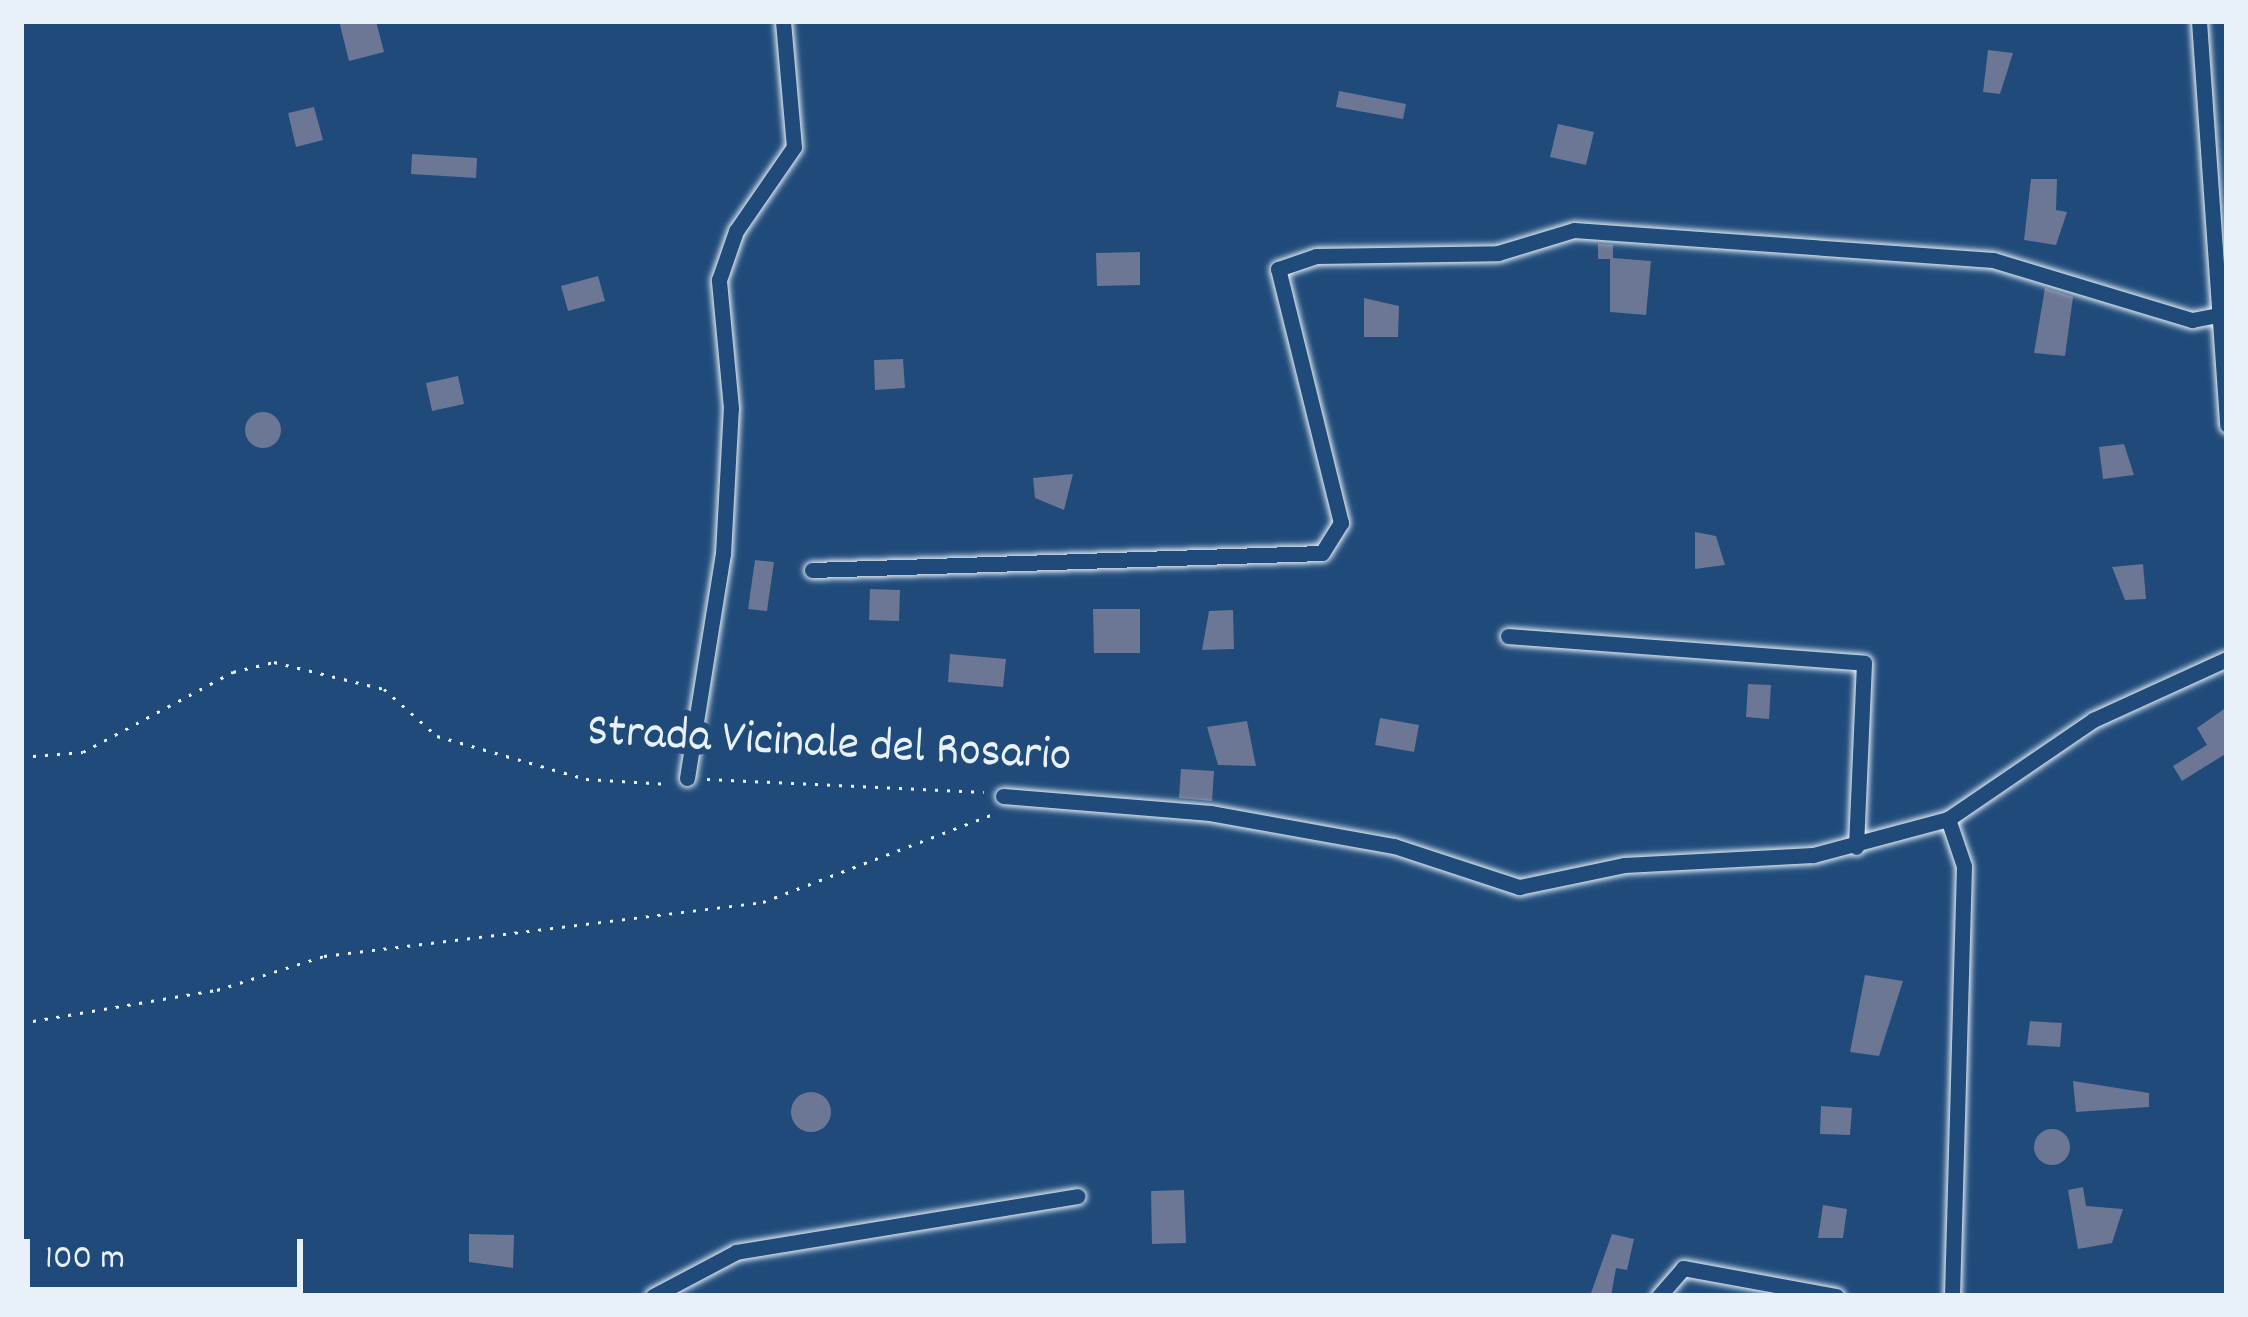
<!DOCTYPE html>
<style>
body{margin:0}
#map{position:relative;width:2248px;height:1317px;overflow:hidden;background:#1f4a7a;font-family:Dekko,sans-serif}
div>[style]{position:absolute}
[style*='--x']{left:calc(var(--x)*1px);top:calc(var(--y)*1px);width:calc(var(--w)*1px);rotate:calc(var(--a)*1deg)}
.building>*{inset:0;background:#6c7695}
.round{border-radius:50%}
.path>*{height:3px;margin-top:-1.5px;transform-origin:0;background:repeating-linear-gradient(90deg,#e8f1f8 0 3px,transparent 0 12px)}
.roads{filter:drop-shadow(0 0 3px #e8f1f8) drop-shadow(0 0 3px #e8f1f8)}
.minor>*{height:15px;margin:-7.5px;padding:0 7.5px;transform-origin:7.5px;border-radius:7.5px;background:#1f4a7a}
span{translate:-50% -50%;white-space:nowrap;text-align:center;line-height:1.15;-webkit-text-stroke:12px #1f4a7a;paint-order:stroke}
.street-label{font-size:48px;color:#e8f1f8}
.frame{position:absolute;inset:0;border:24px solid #e8f1f8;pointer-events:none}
.scale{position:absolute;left:24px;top:1239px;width:279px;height:54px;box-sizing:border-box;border:6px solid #e8f1f8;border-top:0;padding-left:15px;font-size:36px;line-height:42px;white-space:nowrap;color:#e8f1f8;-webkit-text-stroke:9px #1f4a7a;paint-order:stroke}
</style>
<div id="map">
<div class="building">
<div style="clip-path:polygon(339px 21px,376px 21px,384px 52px,349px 61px)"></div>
<div style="clip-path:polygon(1988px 50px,2013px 53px,2000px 94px,1983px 92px)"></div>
<div style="clip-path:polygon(1339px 91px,1406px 104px,1403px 119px,1336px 107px)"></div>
<div style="clip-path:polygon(314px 107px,323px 140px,296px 147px,288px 113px)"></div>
<div style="clip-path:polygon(1558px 124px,1594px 132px,1586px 165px,1550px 157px)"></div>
<div style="clip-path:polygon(412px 154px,477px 158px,476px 178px,411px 174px)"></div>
<div style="clip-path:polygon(2031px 179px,2057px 179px,2056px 210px,2067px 212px,2056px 245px,2024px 240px)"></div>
<div style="clip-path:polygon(1598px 244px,1613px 245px,1613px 258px,1651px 261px,1646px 315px,1610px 312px,1610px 259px,1598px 259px)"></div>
<div style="clip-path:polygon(1140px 252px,1140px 285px,1097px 286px,1096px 253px)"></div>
<div style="clip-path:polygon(598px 276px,605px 301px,568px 311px,561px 286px)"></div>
<div style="clip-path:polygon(2045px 288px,2073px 297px,2065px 356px,2034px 353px)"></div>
<div style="clip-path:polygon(1364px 298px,1399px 306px,1398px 337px,1364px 337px)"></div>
<div style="clip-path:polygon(903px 359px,905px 388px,875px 390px,874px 360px)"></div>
<div style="clip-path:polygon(458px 376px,464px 404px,432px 411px,426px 383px)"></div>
<div class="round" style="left:245px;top:412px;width:36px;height:36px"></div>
<div style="clip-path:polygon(2124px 444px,2134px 475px,2103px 479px,2099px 447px)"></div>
<div style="clip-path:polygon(1073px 474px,1064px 510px,1035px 498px,1033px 478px)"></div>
<div style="clip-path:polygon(1695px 532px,1716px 536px,1725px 565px,1695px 569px)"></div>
<div style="clip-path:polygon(755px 560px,774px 562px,767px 611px,748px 609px)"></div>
<div style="clip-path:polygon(2143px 564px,2146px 599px,2125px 600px,2112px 567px)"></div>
<div style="clip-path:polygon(870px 589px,900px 590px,899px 621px,869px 620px)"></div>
<div style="clip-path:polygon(1093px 609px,1140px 609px,1140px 653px,1094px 653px)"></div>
<div style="clip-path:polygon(1233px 610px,1234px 649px,1202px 650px,1209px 611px)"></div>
<div style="clip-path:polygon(950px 654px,1006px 659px,1003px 687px,948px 682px)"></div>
<div style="clip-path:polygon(1748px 684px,1771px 685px,1769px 719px,1746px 717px)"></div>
<div style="clip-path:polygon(2227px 707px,2227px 753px,2182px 781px,2173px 766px,2207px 745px,2197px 728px)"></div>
<div style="clip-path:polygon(1380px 718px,1419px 725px,1414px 752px,1375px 745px)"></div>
<div style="clip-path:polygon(1247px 721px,1256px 766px,1218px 765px,1207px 727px)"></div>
<div style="clip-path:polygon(1181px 769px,1214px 771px,1212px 801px,1179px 798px)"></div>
<div style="clip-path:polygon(1865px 975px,1903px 981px,1879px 1056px,1850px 1052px)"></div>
<div style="clip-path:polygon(2030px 1021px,2062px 1023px,2060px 1047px,2027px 1045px)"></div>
<div style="clip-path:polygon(2073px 1081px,2149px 1093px,2149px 1107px,2076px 1112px)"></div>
<div class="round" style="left:791px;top:1092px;width:40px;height:40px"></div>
<div style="clip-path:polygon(1821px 1106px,1852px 1108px,1850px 1135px,1820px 1134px)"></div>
<div class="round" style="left:2034px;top:1129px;width:36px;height:36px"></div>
<div style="clip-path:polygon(2083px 1187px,2086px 1206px,2123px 1209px,2112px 1243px,2078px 1249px,2068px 1190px)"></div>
<div style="clip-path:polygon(1184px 1190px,1186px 1243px,1152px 1244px,1151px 1191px)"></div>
<div style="clip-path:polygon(1823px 1205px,1847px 1209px,1843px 1238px,1818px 1238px)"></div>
<div style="clip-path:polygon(469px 1234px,514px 1235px,513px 1268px,469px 1262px)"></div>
<div style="clip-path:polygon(1612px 1234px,1634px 1239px,1627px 1270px,1616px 1268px,1611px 1296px,1590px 1296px)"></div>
</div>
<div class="path">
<div style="--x:21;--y:757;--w:62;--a:-4.6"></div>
<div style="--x:83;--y:752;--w:170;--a:-28.1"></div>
<div style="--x:233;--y:672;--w:42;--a:-13.7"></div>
<div style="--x:274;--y:662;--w:113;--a:13.8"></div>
<div style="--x:384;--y:689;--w:71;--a:41.6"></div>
<div style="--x:437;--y:736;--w:155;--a:16.1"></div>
<div style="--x:586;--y:779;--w:83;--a:3.4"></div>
<div style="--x:707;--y:779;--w:277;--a:2.7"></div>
<div style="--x:21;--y:1023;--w:199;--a:-9.6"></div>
<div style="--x:217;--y:990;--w:112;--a:-17.6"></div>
<div style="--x:324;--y:956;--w:442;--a:-7"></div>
<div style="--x:763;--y:902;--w:249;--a:-20.9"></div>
</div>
<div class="roads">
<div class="minor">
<div style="--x:2199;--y:21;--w:405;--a:86"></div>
<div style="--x:812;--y:570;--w:510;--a:-1.91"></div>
<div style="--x:1322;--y:553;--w:36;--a:-58"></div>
<div style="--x:1341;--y:523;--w:262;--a:-103.9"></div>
<div style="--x:1278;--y:269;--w:40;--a:-18.9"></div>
<div style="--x:1316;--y:256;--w:182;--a:-0.9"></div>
<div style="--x:1498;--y:253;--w:79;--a:-16.8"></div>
<div style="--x:1574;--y:230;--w:420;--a:4.1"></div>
<div style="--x:1993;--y:260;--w:208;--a:16.8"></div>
<div style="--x:2192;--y:320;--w:21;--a:-11"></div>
<div style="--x:1508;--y:636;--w:357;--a:4.3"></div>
<div style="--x:1864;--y:663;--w:184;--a:92.5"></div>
<div style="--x:687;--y:778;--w:227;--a:-80.9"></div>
<div style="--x:723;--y:554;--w:146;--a:-86.9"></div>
<div style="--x:731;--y:408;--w:129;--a:-95.4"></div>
<div style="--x:719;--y:280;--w:52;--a:-70.9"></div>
<div style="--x:736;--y:231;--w:102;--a:-55.4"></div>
<div style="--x:794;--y:147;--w:126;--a:-95"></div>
<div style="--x:1003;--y:796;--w:208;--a:4.7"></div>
<div style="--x:1210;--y:813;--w:187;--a:10.2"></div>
<div style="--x:1394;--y:846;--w:132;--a:18.2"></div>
<div style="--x:1519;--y:887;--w:107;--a:-11.8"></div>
<div style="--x:1624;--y:865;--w:189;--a:-3"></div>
<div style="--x:1813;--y:855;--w:140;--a:-14.9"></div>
<div style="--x:653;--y:1296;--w:94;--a:-27.9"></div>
<div style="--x:736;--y:1252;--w:346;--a:-9.3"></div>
<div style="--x:1659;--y:1296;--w:37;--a:-49"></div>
<div style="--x:1683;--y:1268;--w:156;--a:10.4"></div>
<div style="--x:1952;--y:1296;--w:430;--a:-88.4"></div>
<div style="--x:1964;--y:866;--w:50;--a:-108.8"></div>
<div style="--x:1948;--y:819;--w:176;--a:-34.3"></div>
<div style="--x:2093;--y:720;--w:147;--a:-24.5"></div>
</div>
</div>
<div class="street-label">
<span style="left:829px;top:746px;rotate:3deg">Strada Vicinale del Rosario</span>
</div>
<div class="frame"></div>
<div class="scale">100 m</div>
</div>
